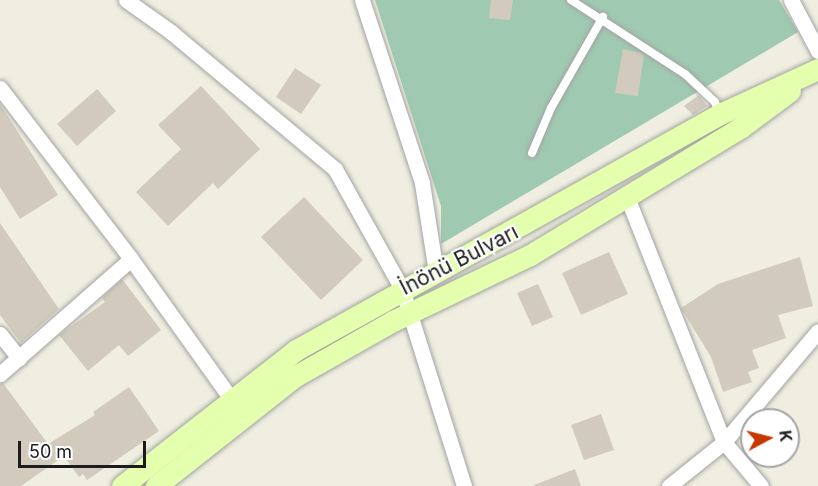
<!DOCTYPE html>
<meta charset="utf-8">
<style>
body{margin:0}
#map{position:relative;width:818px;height:486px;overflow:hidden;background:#efeee0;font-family:Inter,sans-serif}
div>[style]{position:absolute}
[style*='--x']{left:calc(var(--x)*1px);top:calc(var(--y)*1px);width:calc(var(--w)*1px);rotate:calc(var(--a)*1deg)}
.cemetery>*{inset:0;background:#9fcab1}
.building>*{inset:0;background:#d2cbbd}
.roads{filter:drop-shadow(0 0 2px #a3a3a3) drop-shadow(0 0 2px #a3a3a3)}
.lane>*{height:8px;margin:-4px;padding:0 4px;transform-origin:4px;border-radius:4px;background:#fff}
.street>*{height:15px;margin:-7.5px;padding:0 7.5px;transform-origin:7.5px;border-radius:7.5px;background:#fff}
.secondary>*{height:21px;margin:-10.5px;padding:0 10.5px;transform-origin:10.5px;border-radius:10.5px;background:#e4ffad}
span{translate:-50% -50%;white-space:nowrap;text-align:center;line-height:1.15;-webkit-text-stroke:4.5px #fff;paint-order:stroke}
.street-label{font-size:21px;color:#1c1c1c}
.north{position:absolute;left:740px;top:408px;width:60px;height:60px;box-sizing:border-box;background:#fff;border:2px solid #a4a4a4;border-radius:50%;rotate:83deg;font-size:16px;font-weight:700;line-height:24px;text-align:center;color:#1c1c1c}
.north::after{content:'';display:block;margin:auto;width:21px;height:27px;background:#c73800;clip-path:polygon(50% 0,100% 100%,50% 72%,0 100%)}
.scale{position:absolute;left:18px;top:441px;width:128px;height:27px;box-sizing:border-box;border:3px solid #1c1c1c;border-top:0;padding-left:8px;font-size:18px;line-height:21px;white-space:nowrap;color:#1c1c1c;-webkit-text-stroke:4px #fff;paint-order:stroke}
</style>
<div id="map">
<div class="cemetery">
<div style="clip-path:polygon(375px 0,779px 0,798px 32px,441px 244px,441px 206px)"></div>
</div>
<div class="building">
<div style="clip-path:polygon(491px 0,513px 0,510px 20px,489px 18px)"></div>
<div style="clip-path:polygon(623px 49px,644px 54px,638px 96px,615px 93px)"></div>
<div style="clip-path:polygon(295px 68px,321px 85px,301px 114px,276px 97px)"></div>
<div style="clip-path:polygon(201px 86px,260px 149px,218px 189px,213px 183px,168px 226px,136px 192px,181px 149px,158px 125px)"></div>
<div style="clip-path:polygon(97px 89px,116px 111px,77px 146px,57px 124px)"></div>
<div style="clip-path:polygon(699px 95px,707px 106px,693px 115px,684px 106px)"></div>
<div style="clip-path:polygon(0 104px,58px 195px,20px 219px,0 187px)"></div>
<div style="clip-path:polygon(304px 197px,363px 260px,321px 300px,261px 237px)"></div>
<div style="clip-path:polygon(0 223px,59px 309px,21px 343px,0 315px)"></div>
<div style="clip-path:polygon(609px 252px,628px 294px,581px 315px,562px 273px)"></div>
<div style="clip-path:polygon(800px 257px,813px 306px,778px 315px,786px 338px,752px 350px,759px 368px,748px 372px,752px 382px,723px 392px,711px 357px,681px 308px,718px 284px)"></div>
<div style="clip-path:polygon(122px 279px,161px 330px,128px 356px,119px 345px,88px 371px,59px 335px,105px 302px,102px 298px)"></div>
<div style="clip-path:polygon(538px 284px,553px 317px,532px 326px,517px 293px)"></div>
<div style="clip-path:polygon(3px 383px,48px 444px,95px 415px,93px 412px,129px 387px,159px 431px,87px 480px,83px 474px,79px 477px,66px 459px,61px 458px,21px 486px,0 486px,0 384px)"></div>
<div style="clip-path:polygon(601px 414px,614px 450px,584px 460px,571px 425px)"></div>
<div style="clip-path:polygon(575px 469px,581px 486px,535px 486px,534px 485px)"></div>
</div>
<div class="roads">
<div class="lane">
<div style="--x:571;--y:0;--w:136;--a:33"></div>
<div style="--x:685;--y:74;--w:41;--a:43"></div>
<div style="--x:715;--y:102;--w:11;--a:68"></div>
<div style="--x:532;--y:153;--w:49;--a:-67.1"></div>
<div style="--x:551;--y:108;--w:105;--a:-60.3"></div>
</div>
<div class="street">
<div style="--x:126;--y:0;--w:55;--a:35.4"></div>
<div style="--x:171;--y:32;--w:214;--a:39.9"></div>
<div style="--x:335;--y:169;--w:137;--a:60.8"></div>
<div style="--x:402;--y:289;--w:207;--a:72.5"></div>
<div style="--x:362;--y:0;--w:193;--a:71.8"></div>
<div style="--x:422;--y:183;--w:90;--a:81.1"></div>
<div style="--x:791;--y:0;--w:58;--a:62.1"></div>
<div style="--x:0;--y:88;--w:215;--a:52.5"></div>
<div style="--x:131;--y:259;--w:173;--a:54.4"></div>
<div style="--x:627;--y:197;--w:264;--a:68.4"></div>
<div style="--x:724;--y:442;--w:57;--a:49.9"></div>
<div style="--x:0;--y:334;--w:31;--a:52"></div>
<div style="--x:0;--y:374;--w:174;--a:-41.3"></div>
<div style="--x:669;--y:486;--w:70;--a:-38.7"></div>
<div style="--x:724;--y:442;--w:145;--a:-49.7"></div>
</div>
<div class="secondary">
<div style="--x:122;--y:486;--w:221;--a:-38"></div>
<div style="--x:296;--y:350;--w:485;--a:-29.1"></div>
<div style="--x:720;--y:114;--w:108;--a:-24.7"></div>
<div style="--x:156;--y:486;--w:176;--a:-38.3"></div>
<div style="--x:294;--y:377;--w:114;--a:-29.5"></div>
<div style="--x:393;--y:321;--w:152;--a:-25.7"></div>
<div style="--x:530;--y:255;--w:245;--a:-31.2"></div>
<div style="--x:740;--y:128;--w:62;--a:-36.5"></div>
</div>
</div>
<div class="street-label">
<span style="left:459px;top:260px;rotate:-27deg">İnönü Bulvarı</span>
</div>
<div class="north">K</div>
<div class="scale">50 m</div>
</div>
